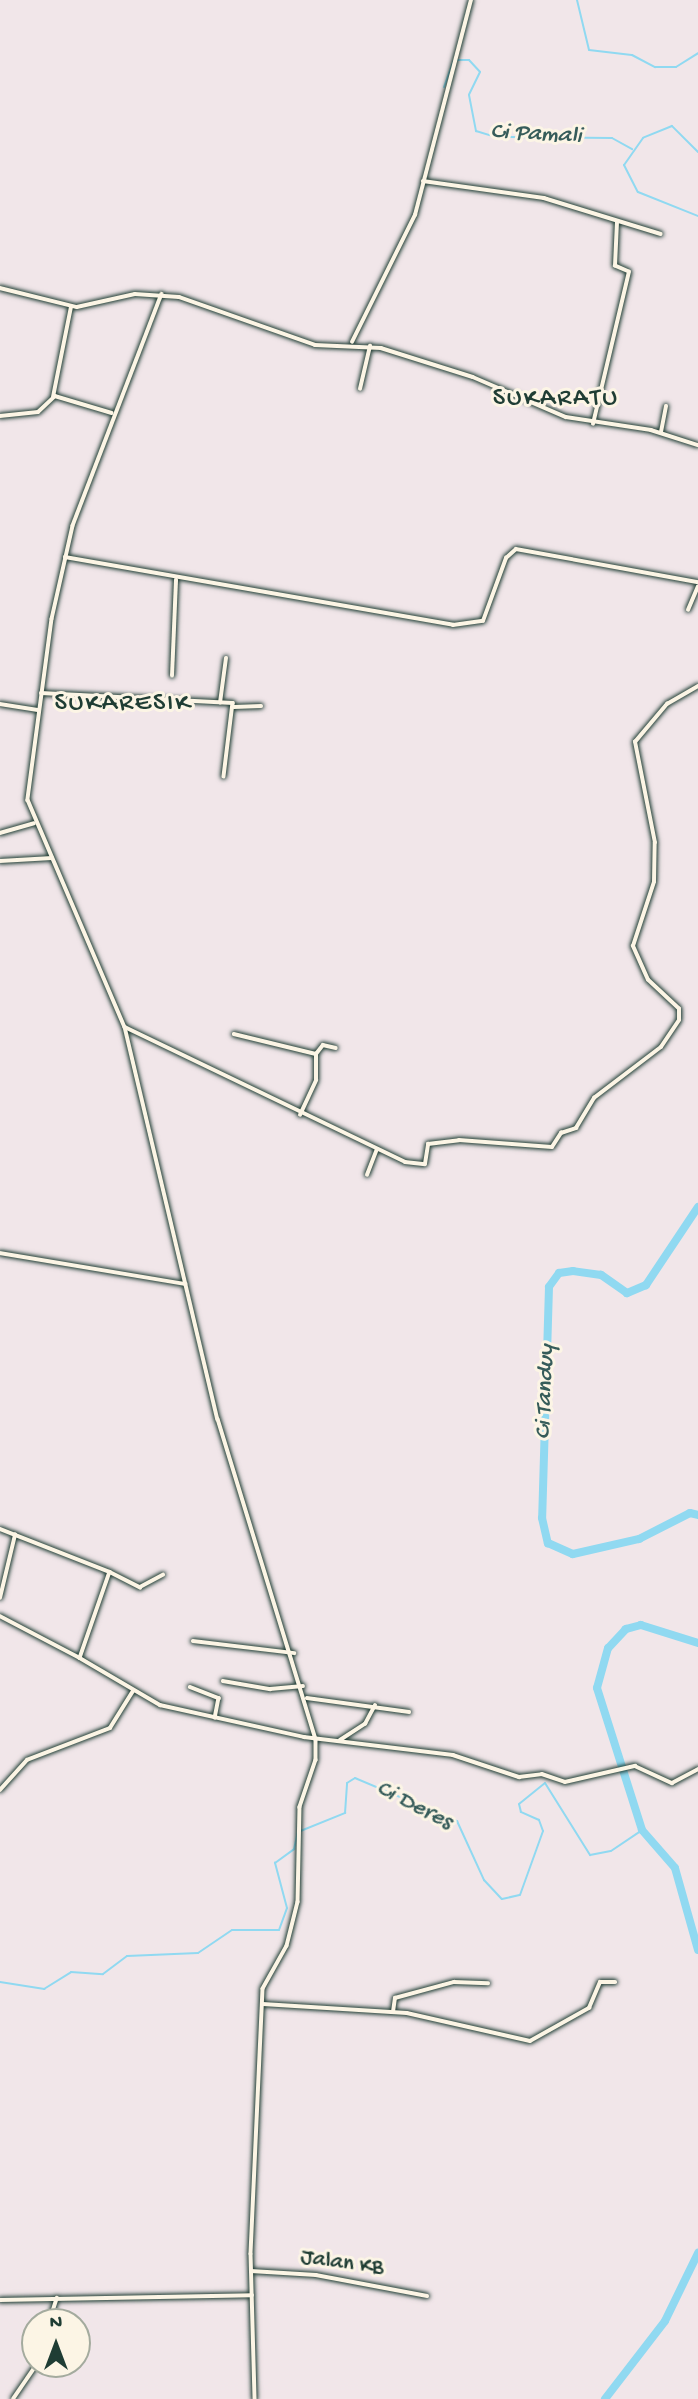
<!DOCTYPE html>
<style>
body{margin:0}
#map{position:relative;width:698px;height:2399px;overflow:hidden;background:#f1e6e9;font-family:"Gochi Hand",sans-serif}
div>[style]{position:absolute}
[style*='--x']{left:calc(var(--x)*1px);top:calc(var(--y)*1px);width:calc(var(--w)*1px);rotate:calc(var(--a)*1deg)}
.stream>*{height:2px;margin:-1px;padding:0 1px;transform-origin:1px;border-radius:1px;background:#90d9f1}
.river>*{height:8px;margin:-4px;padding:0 4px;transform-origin:4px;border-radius:4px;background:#90d9f1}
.roads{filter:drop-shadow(0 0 2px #1f3d34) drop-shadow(0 0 2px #1f3d34)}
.minor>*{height:3.5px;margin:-1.75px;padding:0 1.75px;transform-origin:1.75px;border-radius:1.75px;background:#fcf5e5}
span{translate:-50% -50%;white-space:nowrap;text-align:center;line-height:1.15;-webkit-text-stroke:6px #fcf5e5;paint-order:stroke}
.street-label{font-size:23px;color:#1f3d34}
.water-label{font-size:24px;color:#365c5a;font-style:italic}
.quarter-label{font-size:26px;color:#1f3d34;letter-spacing:2px}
.north{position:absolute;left:21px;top:2308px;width:70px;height:70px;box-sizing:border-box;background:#fcf5e5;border:2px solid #a4ab9e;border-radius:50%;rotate:0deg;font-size:19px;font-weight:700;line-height:28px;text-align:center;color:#1f3d34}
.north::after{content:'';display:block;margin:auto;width:24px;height:32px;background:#1f3d34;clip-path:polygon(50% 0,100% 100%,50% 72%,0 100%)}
</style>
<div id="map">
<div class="stream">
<div style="--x:577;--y:0;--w:51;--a:76.5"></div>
<div style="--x:589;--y:50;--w:43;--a:6.6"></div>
<div style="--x:632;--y:55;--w:26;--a:28"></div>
<div style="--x:655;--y:67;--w:21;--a:0"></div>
<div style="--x:676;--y:67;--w:26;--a:-32"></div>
<div style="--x:457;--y:60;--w:12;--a:0"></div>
<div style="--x:469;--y:60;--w:16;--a:47"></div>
<div style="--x:480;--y:72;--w:25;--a:116"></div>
<div style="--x:469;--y:95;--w:37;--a:79"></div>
<div style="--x:476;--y:131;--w:21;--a:17"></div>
<div style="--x:496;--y:137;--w:116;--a:0.5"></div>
<div style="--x:612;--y:138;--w:23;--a:29"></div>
<div style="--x:444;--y:87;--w:27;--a:-70"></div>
<div style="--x:698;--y:152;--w:37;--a:-135"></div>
<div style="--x:672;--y:126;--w:31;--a:158"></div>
<div style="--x:643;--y:138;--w:33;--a:125"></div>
<div style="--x:624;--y:165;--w:30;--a:63"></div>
<div style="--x:638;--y:192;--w:65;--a:21.8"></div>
<div style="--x:0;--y:1982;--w:45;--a:9"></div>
<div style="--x:44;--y:1989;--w:32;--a:-32"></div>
<div style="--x:71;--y:1972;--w:32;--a:4"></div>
<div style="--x:103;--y:1974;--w:30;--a:-37"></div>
<div style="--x:127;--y:1956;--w:71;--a:-2.4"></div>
<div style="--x:198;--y:1953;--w:41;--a:-34.1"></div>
<div style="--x:232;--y:1930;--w:47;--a:0"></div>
<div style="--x:279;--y:1930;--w:23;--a:-70"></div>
<div style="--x:287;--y:1908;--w:47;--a:-104.9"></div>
<div style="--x:275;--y:1863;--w:24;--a:-36"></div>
<div style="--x:294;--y:1849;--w:17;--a:-77"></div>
<div style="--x:298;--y:1832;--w:51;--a:-22"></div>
<div style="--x:345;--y:1813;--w:30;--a:-86"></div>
<div style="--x:347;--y:1783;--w:9;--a:-32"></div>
<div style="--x:355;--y:1778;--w:111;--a:22.9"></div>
<div style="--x:457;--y:1821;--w:65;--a:65.4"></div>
<div style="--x:484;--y:1880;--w:26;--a:47"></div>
<div style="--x:502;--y:1899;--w:18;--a:-13"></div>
<div style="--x:520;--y:1895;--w:68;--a:-70.2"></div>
<div style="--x:543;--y:1831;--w:12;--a:-110"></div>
<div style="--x:539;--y:1820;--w:20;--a:-156"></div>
<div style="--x:521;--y:1812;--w:8;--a:-104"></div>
<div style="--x:519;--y:1804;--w:33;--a:-39"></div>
<div style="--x:545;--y:1783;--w:85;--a:58"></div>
<div style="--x:590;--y:1855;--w:21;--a:-11"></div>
<div style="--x:611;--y:1851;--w:37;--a:-34"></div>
</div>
<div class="river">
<div style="--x:698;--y:1207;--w:94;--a:123.7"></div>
<div style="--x:646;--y:1285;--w:21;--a:157"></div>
<div style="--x:627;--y:1293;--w:32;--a:-145"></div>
<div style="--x:601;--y:1275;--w:28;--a:-172"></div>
<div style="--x:573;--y:1271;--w:14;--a:172"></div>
<div style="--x:559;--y:1273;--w:17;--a:126"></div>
<div style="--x:549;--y:1287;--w:231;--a:91.7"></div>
<div style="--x:542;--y:1518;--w:26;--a:77"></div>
<div style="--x:548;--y:1543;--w:27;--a:24"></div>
<div style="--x:573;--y:1554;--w:68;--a:-12.8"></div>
<div style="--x:639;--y:1539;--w:57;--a:-27"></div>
<div style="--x:690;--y:1513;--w:8;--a:14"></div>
<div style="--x:698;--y:1643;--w:60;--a:-162.5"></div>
<div style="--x:641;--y:1625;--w:16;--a:165"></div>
<div style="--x:626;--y:1629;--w:26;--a:133"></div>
<div style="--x:608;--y:1648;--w:41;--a:105.4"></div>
<div style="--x:597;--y:1688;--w:149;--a:72.4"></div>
<div style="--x:642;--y:1830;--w:50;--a:49"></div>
<div style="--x:675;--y:1868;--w:85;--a:74.3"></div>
<div style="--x:605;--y:2399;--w:98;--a:-52.4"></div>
<div style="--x:665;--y:2321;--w:76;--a:-64.1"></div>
</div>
<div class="roads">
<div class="minor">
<div style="--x:423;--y:181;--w:122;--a:8"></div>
<div style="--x:544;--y:198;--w:122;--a:17.1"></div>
<div style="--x:0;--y:288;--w:79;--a:13.9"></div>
<div style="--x:77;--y:307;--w:59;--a:-12.6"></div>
<div style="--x:135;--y:294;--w:44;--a:3.9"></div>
<div style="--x:179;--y:297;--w:144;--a:19.4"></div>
<div style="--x:315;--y:345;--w:66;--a:2.6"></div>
<div style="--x:381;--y:348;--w:96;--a:17.5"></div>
<div style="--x:473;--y:377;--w:101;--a:23.3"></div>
<div style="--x:566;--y:417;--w:86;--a:8.7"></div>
<div style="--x:651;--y:430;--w:49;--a:17.7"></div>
<div style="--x:162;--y:294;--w:248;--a:111"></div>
<div style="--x:73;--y:526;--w:95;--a:102.7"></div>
<div style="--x:52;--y:619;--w:183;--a:97.6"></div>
<div style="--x:28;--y:800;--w:247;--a:66.9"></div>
<div style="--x:125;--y:1027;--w:403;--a:76.7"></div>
<div style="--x:218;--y:1419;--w:335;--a:73"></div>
<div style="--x:316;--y:1739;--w:21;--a:90"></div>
<div style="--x:316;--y:1760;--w:50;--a:108.8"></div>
<div style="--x:300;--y:1807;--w:95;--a:91.2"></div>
<div style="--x:298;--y:1902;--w:45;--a:104"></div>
<div style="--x:287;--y:1946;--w:49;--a:119.2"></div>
<div style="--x:263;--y:1989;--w:265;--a:92.6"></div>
<div style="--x:251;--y:2254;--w:145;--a:88.4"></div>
<div style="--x:352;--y:342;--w:142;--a:-63.6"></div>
<div style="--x:415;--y:215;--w:222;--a:-75.4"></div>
<div style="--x:360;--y:389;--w:44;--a:-76.9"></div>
<div style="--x:53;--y:397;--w:92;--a:-78.7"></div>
<div style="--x:0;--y:416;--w:38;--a:-6"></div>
<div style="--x:38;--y:412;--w:23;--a:-43"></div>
<div style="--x:55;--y:396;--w:59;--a:16.6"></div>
<div style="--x:593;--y:424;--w:156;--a:-76.7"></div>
<div style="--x:629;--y:272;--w:15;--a:-157"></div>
<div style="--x:615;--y:266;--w:44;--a:-87.4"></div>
<div style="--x:661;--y:432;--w:26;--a:-79"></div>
<div style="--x:65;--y:557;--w:394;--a:9.9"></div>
<div style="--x:453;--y:625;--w:30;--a:-8"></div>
<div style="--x:483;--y:621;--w:67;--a:-69.9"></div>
<div style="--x:506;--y:558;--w:13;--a:-42"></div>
<div style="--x:516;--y:549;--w:185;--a:10.3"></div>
<div style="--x:688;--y:610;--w:25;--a:-67"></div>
<div style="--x:172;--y:676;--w:96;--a:-87.6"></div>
<div style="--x:41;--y:693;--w:192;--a:3"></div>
<div style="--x:233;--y:703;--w:74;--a:97"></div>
<div style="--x:220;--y:703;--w:45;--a:-82.4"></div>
<div style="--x:0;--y:704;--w:38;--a:9"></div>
<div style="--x:234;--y:707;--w:27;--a:-2"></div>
<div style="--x:0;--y:833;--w:35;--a:-16"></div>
<div style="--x:0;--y:861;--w:52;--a:-3.3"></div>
<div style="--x:125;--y:1027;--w:311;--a:25.7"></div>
<div style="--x:405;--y:1162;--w:20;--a:6"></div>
<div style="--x:425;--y:1164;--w:20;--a:-81"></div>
<div style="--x:428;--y:1144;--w:31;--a:-7"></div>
<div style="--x:459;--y:1140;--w:93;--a:4.3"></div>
<div style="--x:552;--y:1147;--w:17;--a:-57"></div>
<div style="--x:561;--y:1133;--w:16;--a:-18"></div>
<div style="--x:576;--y:1128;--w:35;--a:-59"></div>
<div style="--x:594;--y:1098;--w:84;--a:-37.3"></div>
<div style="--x:661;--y:1047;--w:32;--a:-56"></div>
<div style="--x:679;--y:1020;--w:11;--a:-90"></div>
<div style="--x:679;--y:1009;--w:42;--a:-136.9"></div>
<div style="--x:648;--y:980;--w:37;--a:-114"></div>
<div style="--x:633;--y:946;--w:67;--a:-71.8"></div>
<div style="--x:654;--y:882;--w:39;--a:-89"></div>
<div style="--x:655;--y:843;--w:103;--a:-101.2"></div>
<div style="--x:635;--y:742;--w:50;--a:-49.9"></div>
<div style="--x:667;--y:704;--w:36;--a:-30"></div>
<div style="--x:234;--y:1034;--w:84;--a:13.7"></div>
<div style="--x:300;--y:1115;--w:38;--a:-65"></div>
<div style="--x:316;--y:1080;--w:26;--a:-90"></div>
<div style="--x:316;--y:1054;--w:11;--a:-52"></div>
<div style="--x:323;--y:1045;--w:13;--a:13"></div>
<div style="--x:367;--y:1175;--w:26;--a:-69"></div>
<div style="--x:0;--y:1253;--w:188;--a:9.5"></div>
<div style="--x:0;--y:1529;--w:118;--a:21.4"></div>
<div style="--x:110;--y:1572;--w:91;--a:109.2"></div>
<div style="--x:80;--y:1658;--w:93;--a:30.4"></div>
<div style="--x:160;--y:1705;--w:148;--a:12.5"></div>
<div style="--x:304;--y:1737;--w:150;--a:6.9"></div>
<div style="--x:453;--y:1755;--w:70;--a:18.4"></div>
<div style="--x:519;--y:1777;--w:23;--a:-7"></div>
<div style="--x:542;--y:1774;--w:24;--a:19"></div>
<div style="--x:565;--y:1782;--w:72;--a:-12.9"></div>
<div style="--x:635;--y:1766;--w:41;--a:24.7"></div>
<div style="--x:672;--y:1783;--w:30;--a:-28"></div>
<div style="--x:110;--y:1572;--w:34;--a:27"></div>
<div style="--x:140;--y:1587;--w:26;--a:-28"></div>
<div style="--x:0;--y:1598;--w:65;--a:-76.6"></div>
<div style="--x:0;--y:1616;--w:90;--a:27.7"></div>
<div style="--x:193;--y:1641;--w:102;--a:6.8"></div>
<div style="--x:223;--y:1681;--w:48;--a:9.7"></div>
<div style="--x:270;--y:1689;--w:33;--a:-5"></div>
<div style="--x:190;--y:1687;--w:31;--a:21"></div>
<div style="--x:219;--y:1698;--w:20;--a:101"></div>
<div style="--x:307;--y:1698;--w:103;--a:7.8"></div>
<div style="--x:340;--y:1740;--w:30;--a:-33"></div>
<div style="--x:365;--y:1724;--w:21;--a:-62"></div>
<div style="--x:0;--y:1790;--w:40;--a:-48"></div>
<div style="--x:27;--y:1760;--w:89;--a:-21.1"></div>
<div style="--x:110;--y:1728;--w:44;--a:-58.1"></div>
<div style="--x:263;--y:2004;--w:144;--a:3.6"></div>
<div style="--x:407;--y:2013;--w:126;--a:12.8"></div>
<div style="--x:530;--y:2041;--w:68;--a:-29.2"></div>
<div style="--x:589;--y:2008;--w:28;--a:-67"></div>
<div style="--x:600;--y:1982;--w:15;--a:0"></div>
<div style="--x:393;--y:2012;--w:14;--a:-82"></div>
<div style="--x:395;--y:1998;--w:61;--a:-15.2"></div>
<div style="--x:454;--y:1982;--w:34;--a:2"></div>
<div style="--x:251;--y:2271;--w:65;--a:3.5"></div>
<div style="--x:316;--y:2275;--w:113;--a:10.7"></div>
<div style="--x:0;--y:2300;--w:252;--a:-1.1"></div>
<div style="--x:49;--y:2322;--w:25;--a:-72"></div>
<div style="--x:13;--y:2399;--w:42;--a:-55.6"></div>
</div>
</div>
<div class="street-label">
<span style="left:342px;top:2264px;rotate:8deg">Jalan KB</span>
</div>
<div class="water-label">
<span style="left:536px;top:135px;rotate:3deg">Ci Pamali</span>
<span style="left:546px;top:1392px;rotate:-88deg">Ci Tanduy</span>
<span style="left:414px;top:1806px;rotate:27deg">Ci Deres</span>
</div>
<div class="quarter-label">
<span style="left:556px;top:400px">SUKARATU</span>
<span style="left:123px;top:705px">SUKARESIK</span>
</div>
<div class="north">N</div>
</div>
